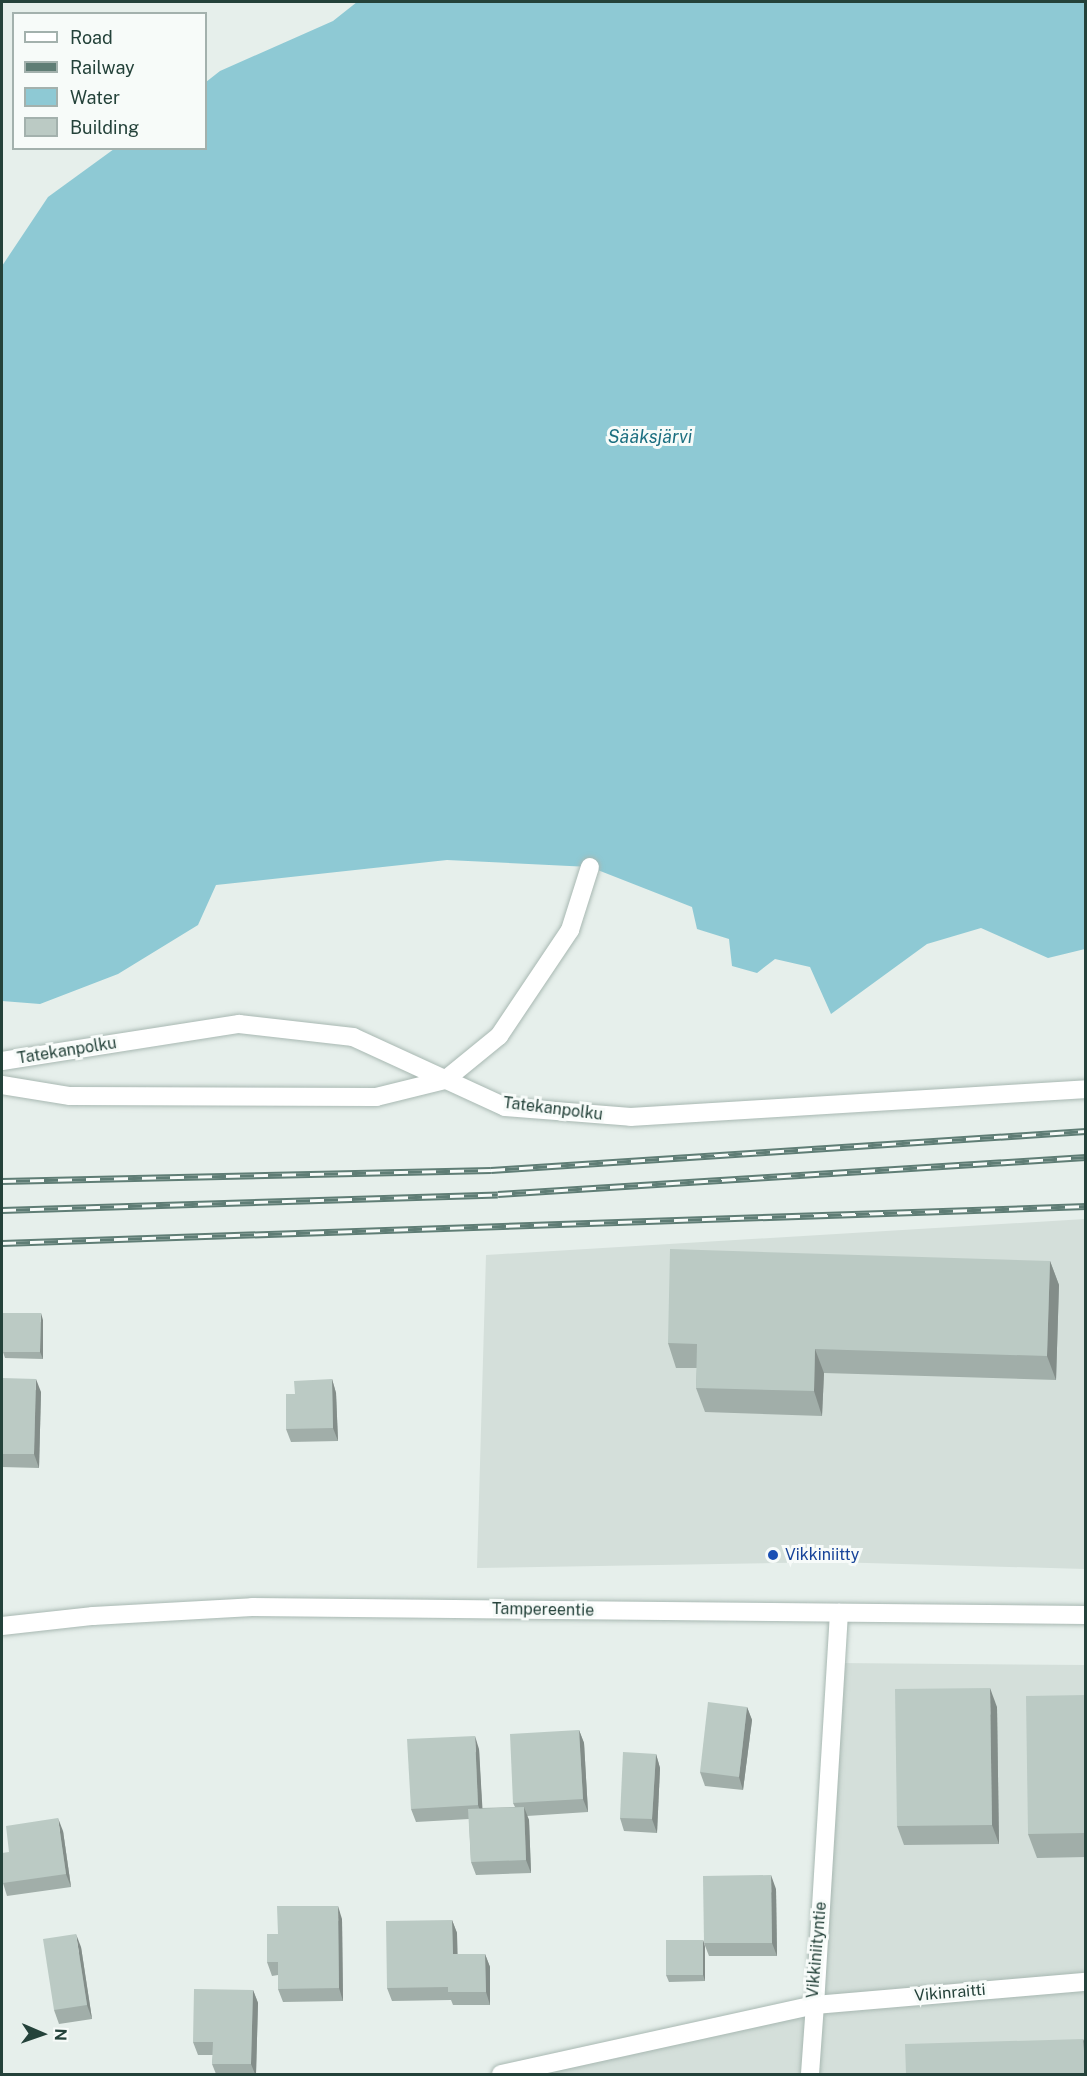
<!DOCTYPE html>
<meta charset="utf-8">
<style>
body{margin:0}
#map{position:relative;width:1087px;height:2076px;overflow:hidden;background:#e6efeb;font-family:"Public Sans",sans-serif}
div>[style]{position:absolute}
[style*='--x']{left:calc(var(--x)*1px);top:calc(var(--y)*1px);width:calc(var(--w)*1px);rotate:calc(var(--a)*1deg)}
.built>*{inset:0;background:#d4dfda}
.water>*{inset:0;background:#8ec9d4}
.roads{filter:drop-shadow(0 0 2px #a8b8b2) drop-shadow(0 0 2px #a8b8b2)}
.service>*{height:18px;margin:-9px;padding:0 9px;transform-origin:9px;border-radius:9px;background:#fff}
.minor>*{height:18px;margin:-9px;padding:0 9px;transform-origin:9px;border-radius:9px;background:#fff}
.secondary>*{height:18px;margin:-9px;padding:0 9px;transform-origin:9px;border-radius:9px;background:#fff}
.rail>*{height:7px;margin-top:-3.5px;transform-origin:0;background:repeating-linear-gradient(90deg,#f7fbf9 0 14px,#5f7d75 0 28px);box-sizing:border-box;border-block:2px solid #5f7d75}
.wall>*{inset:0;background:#a1aea9}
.shaded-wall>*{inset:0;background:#838d89}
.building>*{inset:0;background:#bbcac4}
.dots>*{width:16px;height:16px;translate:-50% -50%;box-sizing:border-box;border:3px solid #f7fbf9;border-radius:50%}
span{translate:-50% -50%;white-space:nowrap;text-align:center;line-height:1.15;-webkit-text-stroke:6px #f7fbf9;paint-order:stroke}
.street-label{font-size:16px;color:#24423a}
.transit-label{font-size:16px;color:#164399}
.left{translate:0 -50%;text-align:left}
.water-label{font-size:18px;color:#1c6f80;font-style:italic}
.frame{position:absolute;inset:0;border:3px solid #24423a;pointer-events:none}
.legend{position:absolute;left:12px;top:12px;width:195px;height:138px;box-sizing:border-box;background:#f7fbf9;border:2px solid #a3b1ad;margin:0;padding:8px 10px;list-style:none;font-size:18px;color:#24423a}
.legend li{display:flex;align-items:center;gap:12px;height:30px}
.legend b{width:30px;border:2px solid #a3b1ad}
.north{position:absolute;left:12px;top:2004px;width:60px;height:60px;-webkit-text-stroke:4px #f7fbf9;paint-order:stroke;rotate:92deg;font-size:16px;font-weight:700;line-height:24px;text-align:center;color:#24423a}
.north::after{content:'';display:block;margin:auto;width:21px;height:27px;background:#24423a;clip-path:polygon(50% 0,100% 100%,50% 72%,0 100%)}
</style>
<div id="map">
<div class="built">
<div style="clip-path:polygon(1085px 1219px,1085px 1569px,831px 1562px,477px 1568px,486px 1255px)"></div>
<div style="clip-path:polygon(837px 1663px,1085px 1665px,1085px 2074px,501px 2074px,815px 2005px)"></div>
</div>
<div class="water">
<div style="clip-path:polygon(357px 2px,1085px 2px,1085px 949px,1048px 958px,981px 928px,927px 944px,831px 1014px,810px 967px,775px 959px,757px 973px,732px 966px,729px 939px,697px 929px,692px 907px,590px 867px,447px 860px,216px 885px,198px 925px,118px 974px,40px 1004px,2px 1001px,2px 266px,48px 197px,114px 149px,206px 148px,206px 82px,220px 71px,333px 21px)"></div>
</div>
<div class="roads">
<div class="service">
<div style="--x:2;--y:1085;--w:69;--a:9.2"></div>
<div style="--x:70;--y:1096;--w:306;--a:0.2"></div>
<div style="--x:376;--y:1097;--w:71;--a:-13.8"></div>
<div style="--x:445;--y:1080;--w:70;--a:-39.2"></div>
<div style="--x:499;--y:1036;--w:128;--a:-56.2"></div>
<div style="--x:570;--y:930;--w:66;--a:-72.4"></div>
<div style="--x:810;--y:2074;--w:69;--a:-85.9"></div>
</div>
<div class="minor">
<div style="--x:2;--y:1061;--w:240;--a:-8.9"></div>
<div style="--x:239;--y:1024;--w:115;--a:6.5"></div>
<div style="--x:353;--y:1037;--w:167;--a:24.7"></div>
<div style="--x:505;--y:1107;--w:126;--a:4.5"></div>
<div style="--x:631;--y:1117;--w:456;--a:-3.5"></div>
<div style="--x:815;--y:2005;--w:393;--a:-86.5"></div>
<div style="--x:501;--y:2074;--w:321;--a:-12.4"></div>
<div style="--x:815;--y:2005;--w:272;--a:-4.9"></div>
</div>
<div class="secondary">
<div style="--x:2;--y:1626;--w:92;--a:-6.3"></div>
<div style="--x:93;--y:1616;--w:159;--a:-3.2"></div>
<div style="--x:252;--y:1607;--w:834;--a:0.55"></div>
</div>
</div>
<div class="rail">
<div style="--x:2;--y:1181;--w:489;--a:-1.3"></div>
<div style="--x:491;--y:1170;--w:596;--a:-3.75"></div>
<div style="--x:2;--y:1210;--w:496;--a:-1.8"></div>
<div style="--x:498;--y:1194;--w:589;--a:-3.6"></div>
<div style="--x:2;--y:1243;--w:1085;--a:-1.95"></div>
</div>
<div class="wall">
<div style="clip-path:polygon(1050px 1261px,1059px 1285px,1056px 1380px,824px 1373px,822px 1416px,705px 1412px,696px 1388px,697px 1368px,676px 1368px,668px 1343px)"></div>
<div style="clip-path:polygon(43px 1320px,43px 1359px,5px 1358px,3px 1352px)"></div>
<div style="clip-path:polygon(2px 1378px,41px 1392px,39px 1468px,2px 1467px)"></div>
<div style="clip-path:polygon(332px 1379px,336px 1393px,338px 1441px,291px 1442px,286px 1429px,295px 1394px)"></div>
<div style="clip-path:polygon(1086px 1695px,1086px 1857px,1037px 1858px,1028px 1834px)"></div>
<div style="clip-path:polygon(747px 1707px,752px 1720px,743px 1790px,705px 1786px,700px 1772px)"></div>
<div style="clip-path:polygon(997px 1707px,999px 1844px,904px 1845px,897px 1826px)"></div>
<div style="clip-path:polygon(579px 1730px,584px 1743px,588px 1812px,527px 1816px,529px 1820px,531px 1873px,476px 1875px,471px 1862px,469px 1819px,416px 1822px,411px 1809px,479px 1749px,482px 1808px,515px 1807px,513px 1803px)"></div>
<div style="clip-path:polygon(656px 1754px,660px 1768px,657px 1833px,624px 1831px,620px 1818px)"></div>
<div style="clip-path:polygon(63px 1831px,71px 1887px,7px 1896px,3px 1883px,9px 1852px)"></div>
<div style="clip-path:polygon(776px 1889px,777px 1956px,709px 1956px,704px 1943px)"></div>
<div style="clip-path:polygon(342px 1919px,343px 2001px,283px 2002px,278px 1989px,278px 1975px,272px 1976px,267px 1962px)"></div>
<div style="clip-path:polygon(452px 1920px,457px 1933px,457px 1954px,485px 1954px,490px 1967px,490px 2005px,453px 2005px,451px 2000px,392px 2001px,387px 1988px)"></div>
<div style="clip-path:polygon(703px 1940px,705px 1947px,705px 1981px,669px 1982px,666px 1975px)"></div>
<div style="clip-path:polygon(81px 1947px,92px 2019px,59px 2024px,54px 2010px)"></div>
<div style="clip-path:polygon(253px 1990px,258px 2003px,256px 2074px,216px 2074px,212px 2064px,213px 2055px,198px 2055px,193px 2042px)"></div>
</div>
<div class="shaded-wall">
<div style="clip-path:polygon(1050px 1261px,1059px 1285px,1056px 1380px,1047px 1356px)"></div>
<div style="clip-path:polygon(41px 1313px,43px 1320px,43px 1359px,40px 1352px)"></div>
<div style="clip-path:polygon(815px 1349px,824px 1373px,822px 1416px,814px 1391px)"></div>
<div style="clip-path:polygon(36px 1379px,41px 1392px,39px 1468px,34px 1454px)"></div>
<div style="clip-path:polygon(332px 1379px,336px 1393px,338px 1441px,333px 1428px)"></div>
<div style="clip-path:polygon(990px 1688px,997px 1707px,999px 1844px,992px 1825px)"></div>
<div style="clip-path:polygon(747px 1707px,752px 1720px,743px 1790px,739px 1777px)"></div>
<div style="clip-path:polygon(579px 1730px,584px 1743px,588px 1812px,583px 1799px)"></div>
<div style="clip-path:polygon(475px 1736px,479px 1749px,483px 1818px,478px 1805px)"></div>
<div style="clip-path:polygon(656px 1754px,660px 1768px,657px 1833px,652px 1819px)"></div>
<div style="clip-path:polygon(524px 1807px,529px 1820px,531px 1873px,526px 1860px)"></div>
<div style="clip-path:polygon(58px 1818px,63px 1831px,71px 1887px,66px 1874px)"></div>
<div style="clip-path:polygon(771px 1875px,776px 1889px,777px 1956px,772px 1943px)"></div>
<div style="clip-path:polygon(338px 1906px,342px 1919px,343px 2001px,339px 1988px)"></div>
<div style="clip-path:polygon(452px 1920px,457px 1933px,458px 1967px,453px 1954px)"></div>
<div style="clip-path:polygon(76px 1934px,81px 1947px,92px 2019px,87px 2005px)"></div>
<div style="clip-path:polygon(703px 1940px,705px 1947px,705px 1981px,703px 1975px)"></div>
<div style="clip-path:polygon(485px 1954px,490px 1967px,490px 2005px,486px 1992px)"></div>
<div style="clip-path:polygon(253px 1990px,258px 2003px,256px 2074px,255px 2074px,251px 2064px)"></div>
<div style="clip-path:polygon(1083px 2039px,1086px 2045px,1086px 2074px,1085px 2074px)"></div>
</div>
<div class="building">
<div style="clip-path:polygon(670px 1249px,1050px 1261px,1047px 1356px,815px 1349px,814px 1391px,696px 1388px,697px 1344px,668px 1343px)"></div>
<div style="clip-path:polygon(3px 1313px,41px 1313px,40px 1352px,3px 1352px)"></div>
<div style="clip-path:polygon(2px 1378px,36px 1379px,34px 1454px,2px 1454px)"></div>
<div style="clip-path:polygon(332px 1379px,333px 1428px,286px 1429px,286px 1394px,295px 1394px,294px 1381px)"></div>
<div style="clip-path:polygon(990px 1688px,992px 1825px,897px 1826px,895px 1689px)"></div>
<div style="clip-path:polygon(1086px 1695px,1086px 1833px,1028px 1834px,1026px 1696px)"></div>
<div style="clip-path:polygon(708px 1702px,747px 1707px,739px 1777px,700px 1772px)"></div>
<div style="clip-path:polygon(579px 1730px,583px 1799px,513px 1803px,510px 1734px)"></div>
<div style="clip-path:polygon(475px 1736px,478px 1805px,411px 1809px,407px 1739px)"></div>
<div style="clip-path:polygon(623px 1752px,656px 1754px,652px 1819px,620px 1818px)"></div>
<div style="clip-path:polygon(524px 1807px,526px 1860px,471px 1862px,468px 1809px)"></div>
<div style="clip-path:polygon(58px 1818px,66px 1874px,3px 1883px,2px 1876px,2px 1853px,9px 1852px,6px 1826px)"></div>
<div style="clip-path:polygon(771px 1875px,772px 1943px,704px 1943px,703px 1876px)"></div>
<div style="clip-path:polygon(277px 1906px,338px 1906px,339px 1988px,278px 1989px,278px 1962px,267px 1962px,267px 1934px,278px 1934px)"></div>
<div style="clip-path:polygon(452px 1920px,453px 1954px,485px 1954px,486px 1992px,448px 1992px,448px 1987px,387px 1988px,386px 1921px)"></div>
<div style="clip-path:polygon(76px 1934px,87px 2005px,54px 2010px,43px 1939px)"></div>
<div style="clip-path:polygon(666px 1940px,703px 1940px,703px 1975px,666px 1975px)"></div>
<div style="clip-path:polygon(194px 1989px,253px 1990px,251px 2064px,212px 2064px,213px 2042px,193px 2042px)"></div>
<div style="clip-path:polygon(1083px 2039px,1085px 2074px,906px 2074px,905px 2044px)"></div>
</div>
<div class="dots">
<div style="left:773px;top:1555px;background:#1a4fb4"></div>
</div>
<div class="street-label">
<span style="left:67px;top:1051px;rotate:-9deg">Tatekanpolku</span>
<span style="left:553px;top:1109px;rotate:7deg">Tatekanpolku</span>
<span style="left:543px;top:1610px;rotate:1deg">Tampereentie</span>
<span style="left:817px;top:1950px;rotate:-85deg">Vikkiniityntie</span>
<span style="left:950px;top:1993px;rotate:-5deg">Vikinraitti</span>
</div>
<div class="transit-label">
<span class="left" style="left:785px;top:1555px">Vikkiniitty</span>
</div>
<div class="water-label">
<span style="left:650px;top:437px">Sääksjärvi</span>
</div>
<div class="frame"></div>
<ul class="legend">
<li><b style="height:8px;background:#fff"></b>Road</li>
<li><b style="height:8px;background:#5f7d75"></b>Railway</li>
<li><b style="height:16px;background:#8ec9d4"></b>Water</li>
<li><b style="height:16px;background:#bbcac4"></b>Building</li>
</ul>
<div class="north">N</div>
</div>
